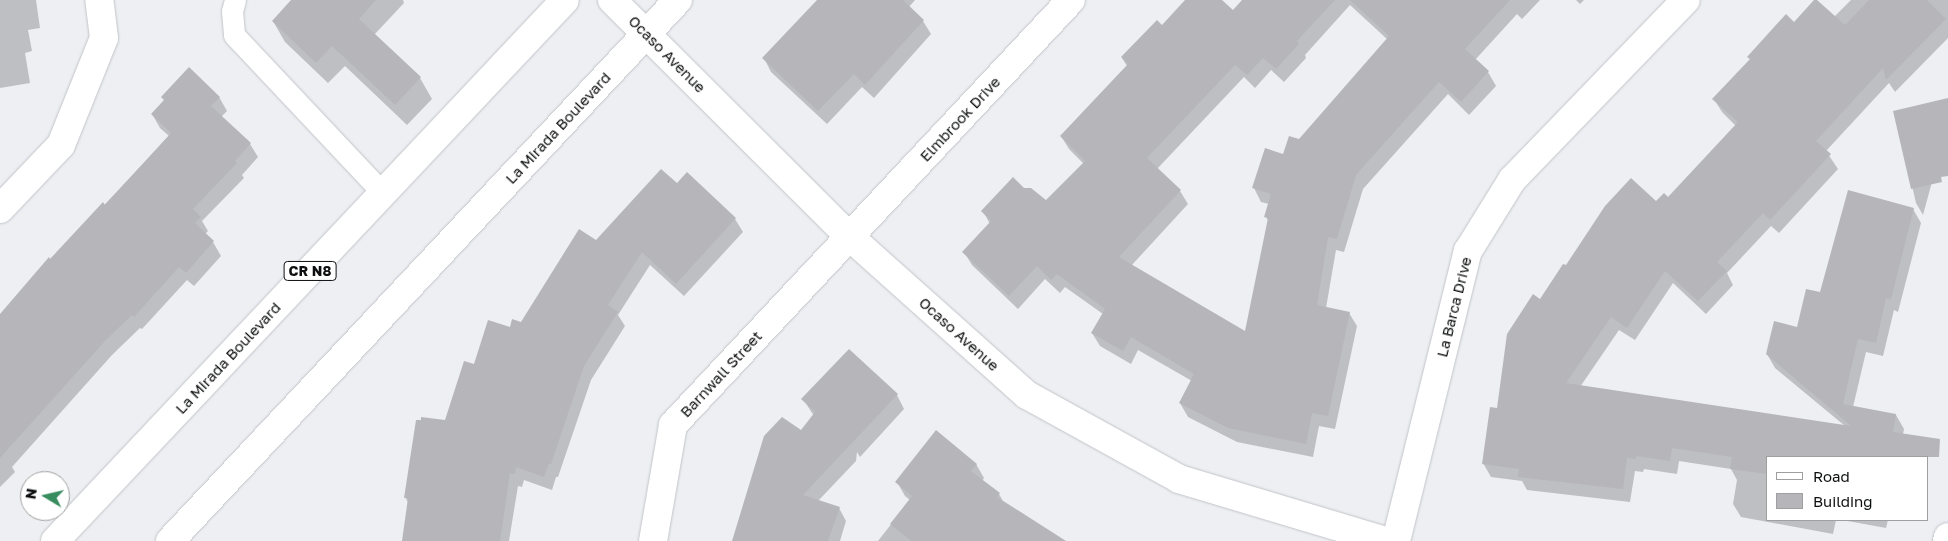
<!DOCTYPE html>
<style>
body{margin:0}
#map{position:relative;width:1948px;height:541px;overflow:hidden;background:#edeff3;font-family:"Golos Text",sans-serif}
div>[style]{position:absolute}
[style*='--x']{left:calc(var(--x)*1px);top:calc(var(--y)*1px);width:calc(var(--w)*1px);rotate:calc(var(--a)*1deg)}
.shadow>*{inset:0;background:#0003}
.building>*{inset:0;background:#b6b6ba}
.roads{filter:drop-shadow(0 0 1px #c2c4c8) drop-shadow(0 0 1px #c2c4c8)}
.service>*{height:21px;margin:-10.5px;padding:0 10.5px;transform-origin:10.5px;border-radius:10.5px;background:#fff}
.minor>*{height:28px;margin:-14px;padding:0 14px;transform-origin:14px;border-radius:14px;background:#fff}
.primary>*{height:28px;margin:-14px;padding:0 14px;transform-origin:14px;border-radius:14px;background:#fff}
span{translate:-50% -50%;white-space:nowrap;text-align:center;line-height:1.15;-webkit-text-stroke:4.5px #fff;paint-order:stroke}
.shield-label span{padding:1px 4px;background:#fff;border:1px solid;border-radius:4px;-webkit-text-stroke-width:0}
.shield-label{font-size:14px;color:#0e0f10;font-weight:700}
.street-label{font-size:15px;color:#0e0f10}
.legend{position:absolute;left:1766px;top:456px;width:162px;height:65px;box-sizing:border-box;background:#fff;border:1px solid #9f9f9f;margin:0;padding:6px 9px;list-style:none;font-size:15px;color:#0e0f10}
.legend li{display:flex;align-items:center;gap:10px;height:25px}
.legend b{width:25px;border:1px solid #9f9f9f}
.north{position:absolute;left:20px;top:471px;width:50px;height:50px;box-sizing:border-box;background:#fff;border:1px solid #9f9f9f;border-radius:50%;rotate:279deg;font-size:14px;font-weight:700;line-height:20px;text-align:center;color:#0e0f10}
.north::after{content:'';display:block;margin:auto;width:18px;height:22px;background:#388d5f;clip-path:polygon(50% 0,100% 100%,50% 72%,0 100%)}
</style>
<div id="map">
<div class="shadow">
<div style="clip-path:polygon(0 0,36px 0,40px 28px,28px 30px,32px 51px,25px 53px,30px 83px,0 88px)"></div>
<div style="clip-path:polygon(293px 0,403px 0,404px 3px,374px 35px,420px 78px,432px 99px,407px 125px,345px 66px,328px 83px,285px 42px,273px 21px)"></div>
<div style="clip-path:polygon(819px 0,915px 0,909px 7px,923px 21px,931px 34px,874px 98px,862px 87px,827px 124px,771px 72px,764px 58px)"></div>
<div style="clip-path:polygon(evenodd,1187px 0,1208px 0,1233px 11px,1252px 0,1540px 0,1522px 19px,1517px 14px,1475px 60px,1488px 72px,1496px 86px,1469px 115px,1448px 94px,1363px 189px,1344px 252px,1336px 250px,1326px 308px,1349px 313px,1357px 326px,1335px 429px,1319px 426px,1313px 457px,1237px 442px,1188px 417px,1180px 403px,1192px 381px,1138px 350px,1131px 364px,1100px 346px,1092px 333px,1103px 314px,1065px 287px,1060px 293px,1045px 279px,1018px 309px,972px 265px,964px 252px,990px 224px,983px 211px,1024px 190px,1046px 202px,1084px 164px,1069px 149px,1061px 136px,1127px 66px,1122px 58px,1162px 27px,1187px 0,1350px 5px,1388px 40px,1299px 141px,1254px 188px,1261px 202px,1269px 204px,1266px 217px,1269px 222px,1246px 332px,1131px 266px,1188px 204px,1180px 191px,1157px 169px,1244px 77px,1255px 88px,1271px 70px,1284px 82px,1306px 58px,1305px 55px,1350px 5px)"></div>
<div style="clip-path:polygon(1576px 0,1584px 0,1580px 4px)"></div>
<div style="clip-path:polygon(1815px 0,1834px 17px,1851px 0,1948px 0,1948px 38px,1895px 92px,1889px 83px,1826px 151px,1838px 169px,1779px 233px,1771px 226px,1727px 273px,1733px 285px,1706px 314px,1673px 283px,1635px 340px,1619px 330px,1580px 387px,1845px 426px,1775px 368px,1767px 354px,1798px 328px,1821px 293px,1913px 209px,1921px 223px,1898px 312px,1894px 310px,1883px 356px,1866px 352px,1853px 407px,1896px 415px,1904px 429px,1899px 457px,1767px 457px,1767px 520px,1836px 520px,1833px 534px,1741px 517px,1733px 504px,1737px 480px,1731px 469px,1679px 461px,1677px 474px,1644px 469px,1643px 472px,1635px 471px,1630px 502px,1527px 490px,1522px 481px,1491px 477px,1483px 463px,1498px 409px,1540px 301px,1566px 267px,1656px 203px,1668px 198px,1736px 126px,1722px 112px,1714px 99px,1750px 60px,1749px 57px,1794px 23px)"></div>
<div style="clip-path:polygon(219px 97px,227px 111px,221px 117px,250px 144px,258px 157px,242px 175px,244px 178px,202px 221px,208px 231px,205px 234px,213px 242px,221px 256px,194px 286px,187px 280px,142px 329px,140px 328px,112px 355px,12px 467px,15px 472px,0 487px,0 316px,169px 136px,160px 128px,152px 114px)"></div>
<div style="clip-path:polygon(1948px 99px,1948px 123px,1923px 215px,1916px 203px,1895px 112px)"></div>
<div style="clip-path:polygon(677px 185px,735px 219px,743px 232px,684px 296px,650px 265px,618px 315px,625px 326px,591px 380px,558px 477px,556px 477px,552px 490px,524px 480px,522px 487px,518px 486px,509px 541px,403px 541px,409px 504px,405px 497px,475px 366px,511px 328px,522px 323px,596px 241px)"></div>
<div style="clip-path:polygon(897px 395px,904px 409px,860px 457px,857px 452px,856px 461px,818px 501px,839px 508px,846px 521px,840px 541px,733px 541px,814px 416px,803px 399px)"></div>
<div style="clip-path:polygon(976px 464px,984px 478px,982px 481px,999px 494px,1004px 503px,1057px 541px,878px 541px,910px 500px,905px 496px,897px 482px)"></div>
<div style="clip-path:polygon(1842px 520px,1888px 520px,1886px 528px)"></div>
</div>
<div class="building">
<div style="clip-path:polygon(291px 0,376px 0,359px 19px,421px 77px,395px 105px,332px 46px,316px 63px,272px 21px)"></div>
<div style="clip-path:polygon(817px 0,903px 0,924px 20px,865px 85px,854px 74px,818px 111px,762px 58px)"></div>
<div style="clip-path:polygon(1185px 0,1222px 0,1233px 10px,1242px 0,1335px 0,1297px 41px,1299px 44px,1276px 69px,1263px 58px,1247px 75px,1235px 65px,1147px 158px,1181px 190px,1119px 257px,1245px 331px,1268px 218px,1264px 217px,1271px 194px,1252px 188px,1265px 148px,1283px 154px,1289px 136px,1299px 139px,1389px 36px,1350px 0,1510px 0,1465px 49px,1489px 71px,1461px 102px,1439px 82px,1356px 175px,1337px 239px,1328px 237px,1317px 305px,1350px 312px,1328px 416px,1312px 413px,1306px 444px,1228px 428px,1179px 403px,1194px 374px,1131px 337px,1123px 351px,1091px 333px,1105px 309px,1057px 274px,1051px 280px,1037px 266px,1009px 296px,962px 252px,991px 221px,981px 211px,1013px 177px,1024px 188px,1031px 188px,1046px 200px,1085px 161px,1060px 136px,1128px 64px,1121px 57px,1157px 20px,1162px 25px)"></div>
<div style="clip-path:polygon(1814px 0,1817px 0,1845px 25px,1869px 0,1927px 0,1946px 19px,1886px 80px,1883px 68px,1816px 141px,1831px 154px,1770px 220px,1763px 213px,1717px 262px,1727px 271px,1698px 301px,1665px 271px,1627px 328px,1611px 317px,1566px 383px,1851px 426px,1766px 354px,1774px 321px,1797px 327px,1806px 289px,1820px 292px,1848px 190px,1914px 208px,1891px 299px,1886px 298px,1876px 343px,1858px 339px,1843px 404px,1896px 414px,1893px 432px,1940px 439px,1939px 457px,1767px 457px,1767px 474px,1730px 469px,1732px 457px,1672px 448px,1670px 461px,1636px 456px,1636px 459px,1627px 458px,1623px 489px,1518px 477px,1519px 469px,1482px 464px,1490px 407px,1497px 408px,1507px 334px,1533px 294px,1540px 299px,1563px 264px,1566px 265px,1605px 206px,1631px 178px,1656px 201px,1664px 193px,1668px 197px,1738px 122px,1712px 99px,1750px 59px,1747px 57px,1786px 14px,1794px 22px)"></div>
<div style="clip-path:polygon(189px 67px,220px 97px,211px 106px,251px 143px,235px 161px,237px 163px,193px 209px,201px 217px,195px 223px,214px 241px,186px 273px,179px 267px,134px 317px,132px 315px,105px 341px,0 458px,0 314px,49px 257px,50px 259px,103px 202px,105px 205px,171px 133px,151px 114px,164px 100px,161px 97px)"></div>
<div style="clip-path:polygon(1948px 98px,1948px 176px,1941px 177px,1942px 182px,1911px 189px,1893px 111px)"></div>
<div style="clip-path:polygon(661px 169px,677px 183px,687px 172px,736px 218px,676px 284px,642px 252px,608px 305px,618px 312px,584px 366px,551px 464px,549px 464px,544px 477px,516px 467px,515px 474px,510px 473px,500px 541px,402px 541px,408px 498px,404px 498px,416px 420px,421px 420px,421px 417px,445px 420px,464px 361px,474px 364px,488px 320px,510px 327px,512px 319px,521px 322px,579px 229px,596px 240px)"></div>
<div style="clip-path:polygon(849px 349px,898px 394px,803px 495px,840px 507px,828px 541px,732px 541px,764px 436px,782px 417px,801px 430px,815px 412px,801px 399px)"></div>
<div style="clip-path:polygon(936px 430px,977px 464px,971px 471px,1000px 493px,997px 497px,1066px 541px,911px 541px,890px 524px,912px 496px,895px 482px)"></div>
</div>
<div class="roads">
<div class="service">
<div style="--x:235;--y:0;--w:11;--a:105"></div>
<div style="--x:232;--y:11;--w:24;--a:85"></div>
<div style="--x:234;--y:35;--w:217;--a:46.7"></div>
</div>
<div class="minor">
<div style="--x:612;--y:0;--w:336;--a:44.9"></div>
<div style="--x:850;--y:237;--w:237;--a:41.8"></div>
<div style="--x:1027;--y:395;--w:174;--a:28.9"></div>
<div style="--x:1179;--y:479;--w:216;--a:16.7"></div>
<div style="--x:0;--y:209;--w:88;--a:-46.4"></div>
<div style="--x:61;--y:145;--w:115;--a:-68.1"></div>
<div style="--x:104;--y:38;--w:38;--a:-97"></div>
<div style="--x:653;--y:541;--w:118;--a:-80.2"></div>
<div style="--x:673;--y:425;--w:582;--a:-46.88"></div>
<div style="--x:1396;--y:541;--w:299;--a:-76.1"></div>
<div style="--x:1468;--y:251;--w:84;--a:-58.2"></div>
<div style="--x:1512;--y:180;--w:250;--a:-46"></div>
<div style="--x:1947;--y:541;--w:4;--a:-76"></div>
</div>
<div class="primary">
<div style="--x:55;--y:541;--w:743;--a:-46.69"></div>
<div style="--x:170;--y:541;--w:742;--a:-46.8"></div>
</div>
</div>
<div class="shield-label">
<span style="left:310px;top:271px">CR N8</span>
</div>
<div class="street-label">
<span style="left:667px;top:54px;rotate:45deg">Ocaso Avenue</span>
<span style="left:960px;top:119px;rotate:-47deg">Elmbrook Drive</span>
<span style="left:558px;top:128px;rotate:-47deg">La Mirada Boulevard</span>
<span style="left:1454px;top:307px;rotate:-76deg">La Barca Drive</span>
<span style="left:959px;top:334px;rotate:42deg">Ocaso Avenue</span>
<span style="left:228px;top:358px;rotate:-47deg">La Mirada Boulevard</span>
<span style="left:721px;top:374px;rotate:-47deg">Barnwall Street</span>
</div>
<ul class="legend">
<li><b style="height:6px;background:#fff"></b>Road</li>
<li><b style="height:14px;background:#b6b6ba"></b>Building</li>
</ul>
<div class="north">N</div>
</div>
